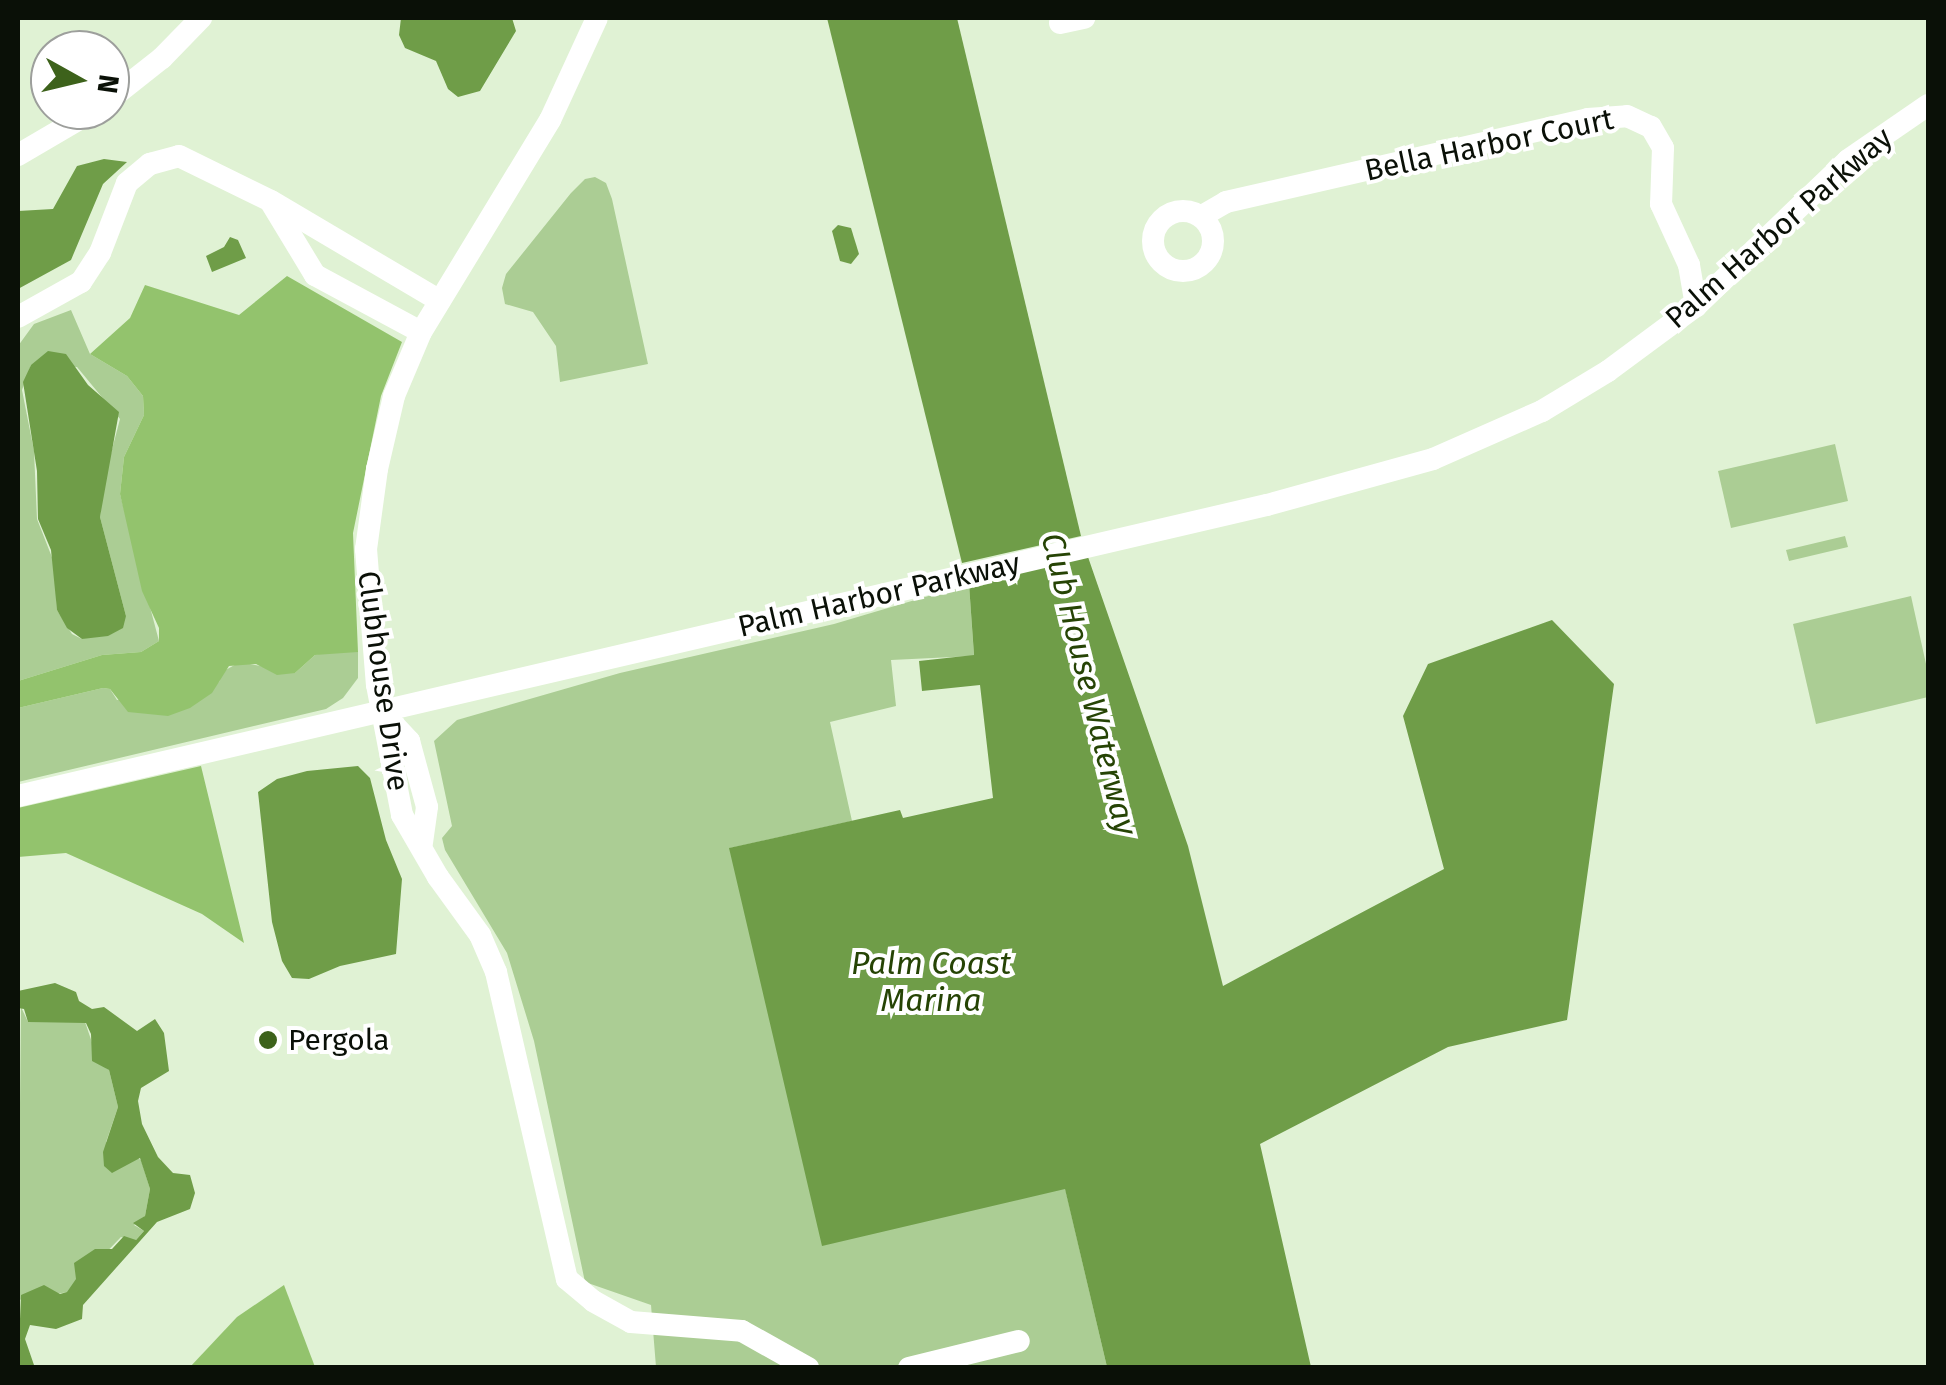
<!DOCTYPE html>
<style>
body{margin:0}
#map{position:relative;width:1946px;height:1385px;overflow:hidden;background:#e0f2d4;font-family:"Fira Sans",sans-serif}
div>[style]{position:absolute}
[style*='--x']{left:calc(var(--x)*1px);top:calc(var(--y)*1px);width:calc(var(--w)*1px);rotate:calc(var(--a)*1deg)}
.green>*{inset:0;background:#abcd94}
.forest>*{inset:0;background:#93c36d}
.water>*{inset:0;background:#6f9d48}
.minor>*{height:22px;margin:-11px;padding:0 11px;transform-origin:11px;border-radius:11px;background:#fff}
.minor>.ring{margin:-11px;padding:0;box-sizing:content-box;background:none;border:22px solid #fff;border-radius:50%}
.dots>*{width:28px;height:28px;translate:-50% -50%;box-sizing:border-box;border:5px solid #fff;border-radius:50%}
span{translate:-50% -50%;white-space:nowrap;text-align:center;line-height:1.15;-webkit-text-stroke:8px #fff;paint-order:stroke}
.street-label{font-size:30px;color:#0a1007}
.poi-label{font-size:30px;color:#0a1007}
.left{translate:0 -50%;text-align:left}
.water-label{font-size:32px;color:#264405;font-style:italic}
.frame{position:absolute;inset:0;border:20px solid #0a1007;pointer-events:none}
.north{position:absolute;left:30px;top:30px;width:100px;height:100px;box-sizing:border-box;background:#fff;border:2px solid #9d9f9c;border-radius:50%;rotate:98deg;font-size:28px;font-weight:700;line-height:40px;text-align:center;color:#0a1007}
.north::after{content:'';display:block;margin:auto;width:35px;height:45px;background:#3d621b;clip-path:polygon(50% 0,100% 100%,50% 72%,0 100%)}
</style>
<div id="map">
<div class="green">
<div style="clip-path:polygon(595px 177px,606px 183px,612px 199px,648px 364px,560px 382px,556px 346px,533px 312px,505px 304px,502px 288px,506px 274px,571px 193px,585px 179px)"></div>
<div style="clip-path:polygon(evenodd,71px 310px,90px 354px,127px 376px,143px 396px,144px 415px,124px 457px,120px 494px,159px 641px,141px 652px,102px 655px,18px 681px,18px 346px,34px 324px,71px 310px,31px 365px,77px 367px,120px 419px,104px 480px,100px 517px,126px 616px,82px 639px,72px 634px,57px 610px,55px 565px,37px 519px,34px 451px,22px 390px,31px 365px)"></div>
<div style="clip-path:polygon(1835px 444px,1848px 501px,1731px 528px,1718px 471px)"></div>
<div style="clip-path:polygon(1845px 536px,1848px 547px,1789px 561px,1786px 550px)"></div>
<div style="clip-path:polygon(969px 584px,974px 656px,891px 660px,896px 706px,830px 722px,852px 821px,730px 848px,1065px 1188px,1107px 1367px,656px 1367px,651px 1305px,585px 1282px,534px 1041px,507px 953px,445px 850px,442px 838px,452px 826px,434px 741px,457px 720px,620px 673px,834px 624px)"></div>
<div style="clip-path:polygon(1911px 596px,1928px 673px,1928px 697px,1816px 724px,1793px 624px)"></div>
<div style="clip-path:polygon(335px 650px,358px 652px,358px 678px,343px 698px,326px 709px,18px 782px,18px 708px,103px 688px,110px 689px,117px 700px,219px 682px,222px 672px,240px 662px,295px 673px,315px 655px)"></div>
<div style="clip-path:polygon(21px 1007px,28px 1022px,85px 1022px,99px 1063px,109px 1070px,118px 1107px,106px 1142px,141px 1160px,150px 1189px,145px 1216px,134px 1225px,144px 1231px,135px 1241px,121px 1237px,68px 1292px,18px 1300px)"></div>
</div>
<div class="forest">
<div style="clip-path:polygon(287px 276px,402px 342px,381px 396px,353px 533px,358px 652px,315px 655px,295px 673px,277px 675px,256px 664px,229px 666px,212px 693px,190px 708px,168px 716px,128px 712px,110px 689px,103px 688px,18px 708px,18px 681px,102px 655px,141px 652px,159px 641px,159px 628px,142px 591px,120px 494px,124px 457px,144px 415px,143px 396px,127px 376px,90px 354px,130px 318px,145px 285px,239px 315px)"></div>
<div style="clip-path:polygon(201px 766px,244px 943px,202px 914px,66px 853px,18px 857px,18px 808px)"></div>
<div style="clip-path:polygon(284px 1285px,315px 1367px,190px 1367px,237px 1317px)"></div>
</div>
<div class="water">
<div style="clip-path:polygon(401px 18px,512px 18px,516px 31px,480px 91px,458px 97px,448px 89px,436px 61px,405px 48px,399px 35px)"></div>
<div style="clip-path:polygon(827px 18px,957px 18px,1081px 536px,962px 563px)"></div>
<div style="clip-path:polygon(104px 159px,127px 162px,103px 184px,71px 260px,18px 289px,18px 211px,53px 209px,77px 166px)"></div>
<div style="clip-path:polygon(838px 225px,851px 228px,859px 254px,851px 264px,840px 261px,832px 231px)"></div>
<div style="clip-path:polygon(230px 237px,238px 240px,246px 258px,212px 272px,206px 256px,224px 247px)"></div>
<div style="clip-path:polygon(48px 351px,66px 354px,88px 385px,119px 412px,100px 517px,126px 616px,123px 628px,108px 636px,82px 639px,67px 628px,57px 610px,51px 550px,38px 519px,37px 471px,23px 382px,31px 365px)"></div>
<div style="clip-path:polygon(1088px 557px,1188px 846px,1223px 986px,1444px 869px,1403px 716px,1428px 664px,1552px 620px,1614px 684px,1567px 1020px,1448px 1047px,1260px 1144px,1311px 1367px,1107px 1367px,1065px 1189px,822px 1246px,729px 848px,900px 810px,903px 818px,993px 798px,980px 685px,922px 691px,919px 661px,974px 655px,969px 584px)"></div>
<div style="clip-path:polygon(358px 766px,370px 778px,386px 840px,402px 879px,396px 954px,340px 966px,309px 979px,292px 978px,282px 961px,272px 922px,258px 792px,277px 779px,307px 771px)"></div>
<div style="clip-path:polygon(55px 983px,76px 992px,79px 1001px,92px 1009px,104px 1007px,137px 1031px,155px 1019px,164px 1033px,169px 1071px,141px 1088px,138px 1101px,142px 1124px,158px 1157px,173px 1173px,190px 1175px,195px 1193px,190px 1209px,157px 1222px,83px 1305px,82px 1319px,56px 1329px,30px 1325px,25px 1339px,34px 1365px,18px 1367px,21px 1295px,44px 1285px,60px 1294px,67px 1292px,76px 1279px,74px 1263px,95px 1249px,112px 1249px,124px 1236px,136px 1240px,144px 1231px,133px 1223px,145px 1216px,150px 1189px,140px 1158px,112px 1173px,104px 1166px,103px 1152px,118px 1107px,109px 1070px,92px 1061px,91px 1034px,86px 1023px,28px 1022px,24px 1009px,18px 1008px,18px 991px)"></div>
</div>
<div class="minor">
<div style="--x:597;--y:18;--w:112;--a:114.7"></div>
<div style="--x:550;--y:120;--w:248;--a:121.3"></div>
<div style="--x:421;--y:332;--w:69;--a:112.9"></div>
<div style="--x:394;--y:396;--w:75;--a:103.1"></div>
<div style="--x:377;--y:469;--w:81;--a:97.8"></div>
<div style="--x:366;--y:549;--w:136;--a:85.4"></div>
<div style="--x:377;--y:685;--w:132;--a:79.1"></div>
<div style="--x:402;--y:815;--w:72;--a:59.9"></div>
<div style="--x:438;--y:877;--w:72;--a:54.1"></div>
<div style="--x:480;--y:935;--w:40;--a:66.6"></div>
<div style="--x:496;--y:972;--w:315;--a:77"></div>
<div style="--x:567;--y:1279;--w:34;--a:40"></div>
<div style="--x:593;--y:1301;--w:43;--a:28.9"></div>
<div style="--x:631;--y:1322;--w:111;--a:4.6"></div>
<div style="--x:742;--y:1331;--w:76;--a:29.3"></div>
<div style="--x:1060;--y:23;--w:25;--a:-12"></div>
<div style="--x:110;--y:99;--w:66;--a:-38.3"></div>
<div style="--x:162;--y:58;--w:56;--a:-45.7"></div>
<div style="--x:18;--y:155;--w:89;--a:-30.3"></div>
<div style="--x:272;--y:204;--w:83;--a:58.8"></div>
<div style="--x:315;--y:275;--w:120;--a:28.3"></div>
<div class="ring" style="left:1153px;top:211px;width:38px;height:38px"></div>
<div style="--x:1202;--y:216;--w:28;--a:-30"></div>
<div style="--x:1226;--y:202;--w:371;--a:-12.9"></div>
<div style="--x:1588;--y:119;--w:39;--a:-4"></div>
<div style="--x:1627;--y:116;--w:26;--a:25"></div>
<div style="--x:1651;--y:127;--w:24;--a:60"></div>
<div style="--x:1663;--y:148;--w:56;--a:92"></div>
<div style="--x:1661;--y:204;--w:67;--a:65.3"></div>
<div style="--x:1689;--y:265;--w:42;--a:80.3"></div>
<div style="--x:18;--y:317;--w:72;--a:-29.1"></div>
<div style="--x:81;--y:282;--w:35;--a:-57"></div>
<div style="--x:100;--y:253;--w:75;--a:-68.9"></div>
<div style="--x:127;--y:183;--w:30;--a:-40"></div>
<div style="--x:150;--y:164;--w:30;--a:-15"></div>
<div style="--x:179;--y:156;--w:102;--a:26.1"></div>
<div style="--x:271;--y:201;--w:196;--a:30.6"></div>
<div style="--x:382;--y:712;--w:40;--a:47"></div>
<div style="--x:409;--y:741;--w:68;--a:74.7"></div>
<div style="--x:427;--y:807;--w:36;--a:98"></div>
<div style="--x:18;--y:796;--w:1282;--a:-13.12"></div>
<div style="--x:1267;--y:505;--w:172;--a:-15.5"></div>
<div style="--x:1433;--y:459;--w:119;--a:-23.8"></div>
<div style="--x:1542;--y:411;--w:77;--a:-31.2"></div>
<div style="--x:1608;--y:371;--w:109;--a:-36.5"></div>
<div style="--x:1696;--y:306;--w:211;--a:-43.8"></div>
<div style="--x:1848;--y:160;--w:97;--a:-34.5"></div>
<div style="--x:909;--y:1368;--w:113;--a:-13.8"></div>
</div>
<div class="dots">
<div style="left:268px;top:1040px;background:#3d621b"></div>
</div>
<div class="street-label">
<span style="left:1489px;top:145px;rotate:-12deg">Bella Harbor Court</span>
<span style="left:1779px;top:228px;rotate:-41deg">Palm Harbor Parkway</span>
<span style="left:879px;top:595px;rotate:-13deg">Palm Harbor Parkway</span>
<span style="left:383px;top:681px;rotate:82deg">Clubhouse Drive</span>
</div>
<div class="poi-label">
<span class="left" style="left:288px;top:1040px">Pergola</span>
</div>
<div class="water-label">
<span style="left:1089px;top:684px;rotate:76deg">Club House Waterway</span>
<span style="left:931px;top:982px">Palm Coast<br>Marina</span>
</div>
<div class="frame"></div>
<div class="north">N</div>
</div>
